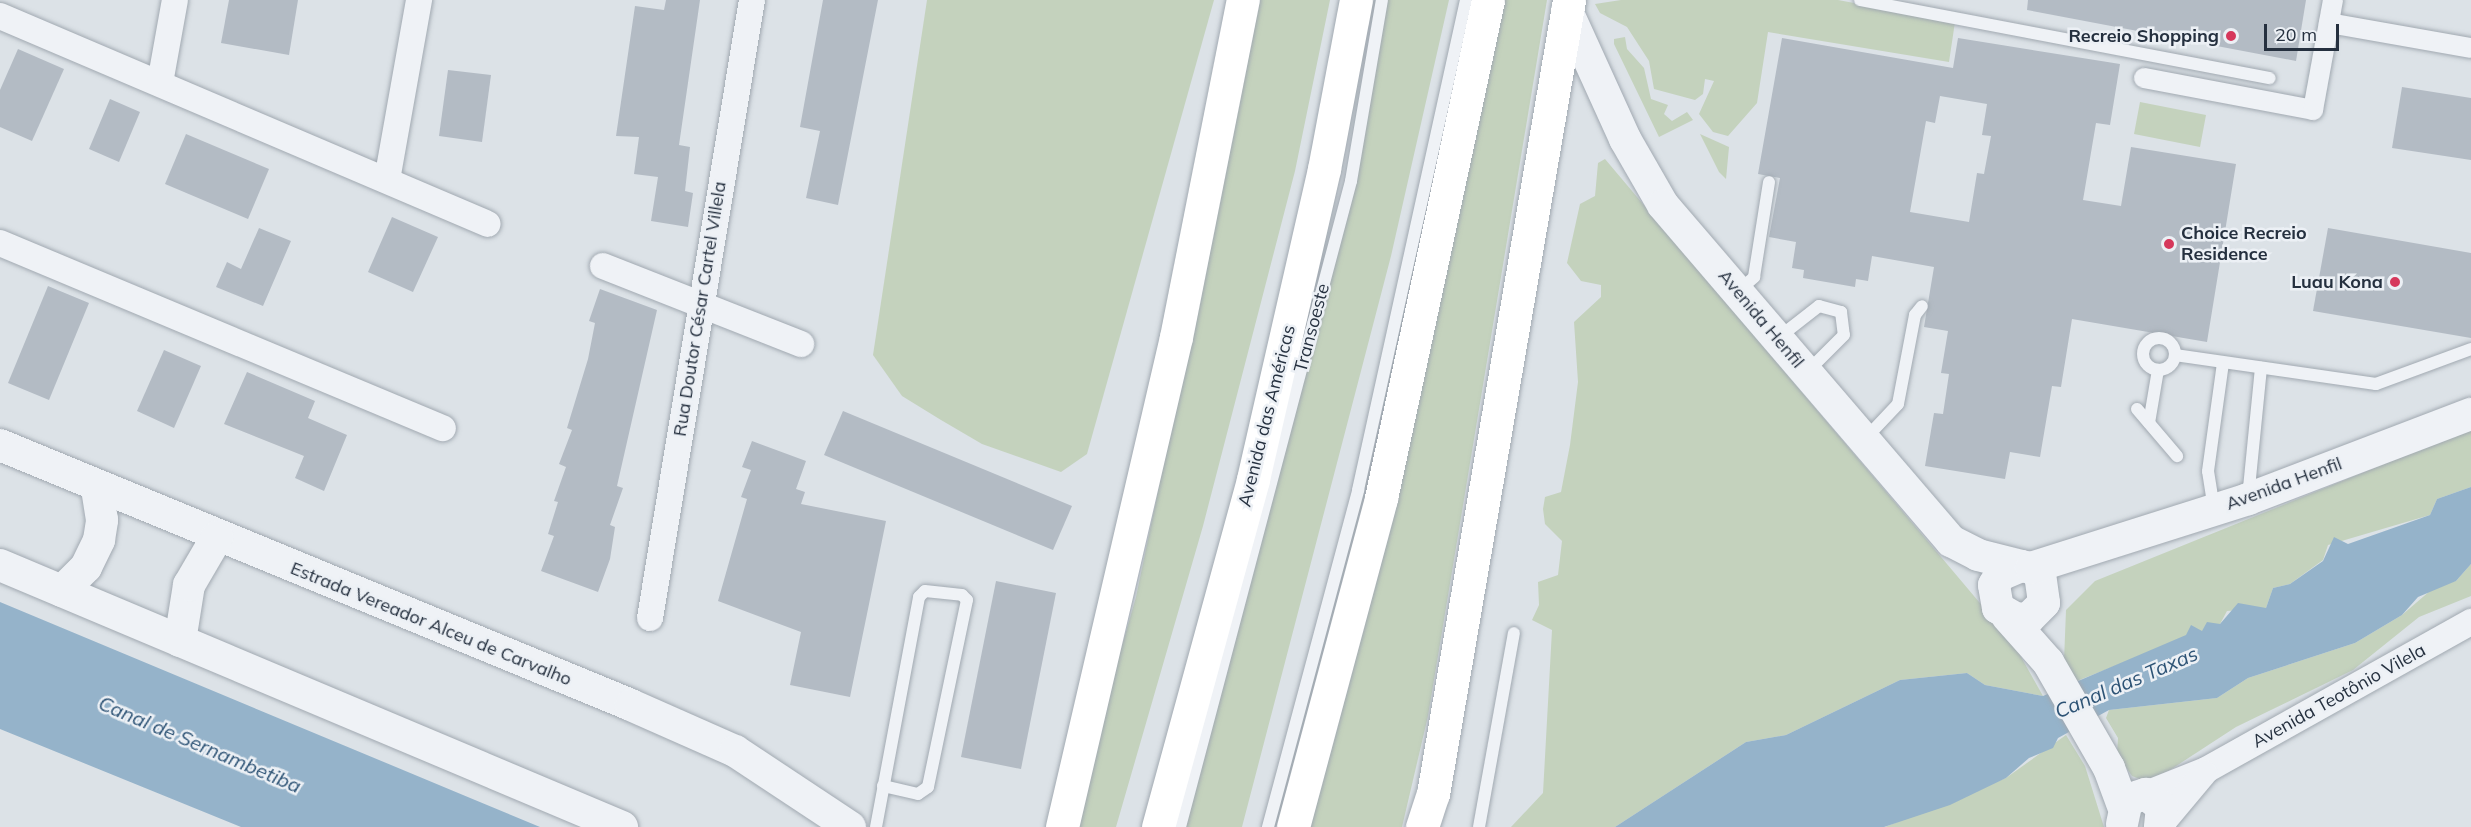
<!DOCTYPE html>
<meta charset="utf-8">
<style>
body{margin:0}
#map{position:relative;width:2471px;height:827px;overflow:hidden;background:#dce2e7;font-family:Mulish,sans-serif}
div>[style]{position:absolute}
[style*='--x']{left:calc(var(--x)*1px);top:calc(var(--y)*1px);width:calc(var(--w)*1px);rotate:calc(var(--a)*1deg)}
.green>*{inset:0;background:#c4d2bd}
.water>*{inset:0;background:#95b3ca}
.building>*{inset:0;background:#b3bbc4}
.roads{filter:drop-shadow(0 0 2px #a1a9b1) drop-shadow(0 0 2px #a1a9b1)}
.service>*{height:12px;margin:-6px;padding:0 6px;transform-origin:6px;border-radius:6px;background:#eff2f6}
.service>.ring{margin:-6px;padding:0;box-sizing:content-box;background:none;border:12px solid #eff2f6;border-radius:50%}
.pedestrian>*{height:20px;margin:-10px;padding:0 10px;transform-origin:10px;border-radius:10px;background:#eff2f6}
.minor>*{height:26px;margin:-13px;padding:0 13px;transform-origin:13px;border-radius:13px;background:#eff2f6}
.tertiary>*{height:32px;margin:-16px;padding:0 16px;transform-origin:16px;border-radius:16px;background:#eff2f6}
.secondary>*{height:33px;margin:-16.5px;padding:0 16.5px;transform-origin:16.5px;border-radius:16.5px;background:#fff}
.trunk>*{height:33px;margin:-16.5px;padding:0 16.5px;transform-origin:16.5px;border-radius:16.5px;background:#fff}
.dots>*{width:16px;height:16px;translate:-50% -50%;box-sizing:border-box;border:3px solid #ecf0f5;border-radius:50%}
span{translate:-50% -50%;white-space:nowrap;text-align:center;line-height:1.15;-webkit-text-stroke:5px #ecf0f5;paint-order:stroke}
.poi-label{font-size:18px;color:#25303f;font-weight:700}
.right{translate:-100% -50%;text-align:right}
.left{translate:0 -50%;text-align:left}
.street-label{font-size:18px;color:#25303f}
.water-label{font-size:20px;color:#2d5375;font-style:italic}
.scale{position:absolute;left:2264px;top:24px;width:75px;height:27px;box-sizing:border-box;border:3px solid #25303f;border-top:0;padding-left:8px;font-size:18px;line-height:21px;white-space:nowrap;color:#25303f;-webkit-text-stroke:4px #ecf0f5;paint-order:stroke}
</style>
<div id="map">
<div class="green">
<div style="clip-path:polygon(927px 0,1214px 0,1087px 454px,1061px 472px,982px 444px,941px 420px,902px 396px,873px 355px)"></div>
<div style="clip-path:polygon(1260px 0,1330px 0,1295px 171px,1203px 526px,1116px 827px,1070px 827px,1136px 597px)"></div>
<div style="clip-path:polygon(1386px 0,1449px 0,1391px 256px,1242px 827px,1185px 827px,1355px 187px)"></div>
<div style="clip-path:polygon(1498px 0,1547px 0,1428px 716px,1402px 827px,1302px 827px)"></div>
<div style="clip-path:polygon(1621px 0,1838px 0,1955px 22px,1949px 62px,1768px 32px,1757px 103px,1728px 136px,1713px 132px,1699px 114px,1714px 81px,1705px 79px,1703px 94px,1695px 100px,1654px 89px,1649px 61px,1627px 27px,1600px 13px,1595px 4px)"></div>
<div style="clip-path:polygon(1625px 37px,1627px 49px,1644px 68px,1651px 99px,1668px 105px,1664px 114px,1672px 121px,1687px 112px,1693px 120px,1659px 137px,1614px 44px,1614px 39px)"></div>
<div style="clip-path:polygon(2140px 102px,2206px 115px,2200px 147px,2134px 134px)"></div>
<div style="clip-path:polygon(1700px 134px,1729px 147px,1726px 179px,1719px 172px)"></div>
<div style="clip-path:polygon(1605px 159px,2012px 641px,2043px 696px,1985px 685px,1967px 673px,1900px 680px,1786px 735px,1746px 742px,1615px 827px,1511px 827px,1543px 793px,1552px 630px,1532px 620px,1539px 605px,1538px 582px,1558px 575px,1562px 541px,1545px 524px,1543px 509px,1545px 497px,1561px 492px,1570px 445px,1578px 382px,1574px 322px,1601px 297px,1601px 285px,1581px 281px,1567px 263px,1580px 204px,1595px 196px,1598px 163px)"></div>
<div style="clip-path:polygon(2471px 429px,2471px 487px,2437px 499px,2430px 515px,2328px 545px,2323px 560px,2290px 584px,2273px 588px,2266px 608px,2227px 611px,2220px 624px,2077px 681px,2064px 661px,2066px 610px,2095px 581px)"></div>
<div style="clip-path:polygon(2471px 564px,2471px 596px,2419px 617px,2353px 670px,2236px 727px,2150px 783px,2132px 776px,2117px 754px,2118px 738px,2106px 718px,2109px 710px,2217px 698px,2248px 678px,2355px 643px,2402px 615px,2438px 584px,2456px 581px)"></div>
<div style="clip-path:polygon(2066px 735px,2085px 766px,2104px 827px,1885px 827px,2006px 778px)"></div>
</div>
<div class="water">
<div style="clip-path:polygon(2471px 487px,2471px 564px,2456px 581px,2418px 597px,2402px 615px,2355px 643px,2248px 678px,2217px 698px,2109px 710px,2058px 738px,2053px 748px,2029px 758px,2006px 778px,1950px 805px,1884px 827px,1615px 827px,1746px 742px,1786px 735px,1900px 680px,1967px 673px,1985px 685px,2043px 696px,2186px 635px,2191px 625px,2202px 631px,2207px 622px,2220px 624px,2238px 603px,2266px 608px,2273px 588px,2290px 584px,2323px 561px,2334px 537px,2348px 544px,2430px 515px,2437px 499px)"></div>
<div style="clip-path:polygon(0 602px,475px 800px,540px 827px,241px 827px,0 729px)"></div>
</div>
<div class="building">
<div style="clip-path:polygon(229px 0,298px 0,289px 55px,221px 43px)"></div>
<div style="clip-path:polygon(666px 0,700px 0,679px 145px,690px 147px,685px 191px,693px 193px,688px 227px,651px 221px,658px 177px,634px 174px,639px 137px,616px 136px,635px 6px,664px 10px)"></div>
<div style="clip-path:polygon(823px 0,878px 0,838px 205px,806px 198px,820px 131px,800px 127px)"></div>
<div style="clip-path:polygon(2028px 0,2306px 0,2296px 61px,2027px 10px)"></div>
<div style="clip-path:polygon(evenodd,1782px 38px,1953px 68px,1958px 38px,2120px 64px,2110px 125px,2096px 123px,2083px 200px,2121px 206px,2131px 147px,2236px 164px,2207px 342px,2072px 319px,2061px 387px,2052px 386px,2040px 457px,2010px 452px,2005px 479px,1925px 466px,1934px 413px,1943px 414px,1949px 374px,1941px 373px,1948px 331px,1924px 327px,1934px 267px,1872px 256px,1868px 281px,1856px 279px,1855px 287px,1803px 278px,1804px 270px,1792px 268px,1796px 242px,1769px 237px,1780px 178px,1758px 174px,1782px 38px,1940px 96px,1987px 104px,1982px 135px,1991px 136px,1984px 174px,1977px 173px,1969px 222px,1910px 212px,1926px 121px,1935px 123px,1940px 96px)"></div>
<div style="clip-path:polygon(18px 49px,64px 69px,32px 141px,0 127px,0 90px)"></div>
<div style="clip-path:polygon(448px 70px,491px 75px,482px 142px,439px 136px)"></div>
<div style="clip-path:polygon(2402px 87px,2471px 98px,2471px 160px,2392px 148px)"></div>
<div style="clip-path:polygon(110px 99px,140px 112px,119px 162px,89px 149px)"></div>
<div style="clip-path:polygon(186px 134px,269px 169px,248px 219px,165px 184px)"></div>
<div style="clip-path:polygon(392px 217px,438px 237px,413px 292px,368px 272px)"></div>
<div style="clip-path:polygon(259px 228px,291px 241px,263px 306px,216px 287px,227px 262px,241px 269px)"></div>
<div style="clip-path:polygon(2328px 228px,2471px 253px,2471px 338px,2313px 311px)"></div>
<div style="clip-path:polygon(48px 286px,89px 303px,49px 400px,8px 383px)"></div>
<div style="clip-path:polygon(600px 289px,657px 310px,617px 486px,623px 488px,610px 525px,615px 527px,610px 559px,598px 592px,541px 571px,554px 536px,548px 534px,558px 502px,554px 501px,566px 467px,559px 464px,572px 430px,567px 428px,588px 359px,595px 323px,589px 321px)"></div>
<div style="clip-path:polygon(164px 350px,201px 366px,174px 428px,137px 411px)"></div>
<div style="clip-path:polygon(247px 372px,315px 401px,308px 418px,347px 435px,324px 491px,295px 478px,304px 456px,224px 424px)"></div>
<div style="clip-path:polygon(843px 411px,1072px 506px,1053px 550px,824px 455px)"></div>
<div style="clip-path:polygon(752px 441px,806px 461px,796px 489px,805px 492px,801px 504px,886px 521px,850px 697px,790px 685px,801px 632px,718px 601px,747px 499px,741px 497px,751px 470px,742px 467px)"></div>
<div style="clip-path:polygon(996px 581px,1056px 593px,1021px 769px,961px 757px)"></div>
</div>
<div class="roads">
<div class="service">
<div style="--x:1860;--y:0;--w:417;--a:10.8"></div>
<div style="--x:1737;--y:292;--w:23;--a:-41"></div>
<div style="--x:1754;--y:277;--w:96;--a:-81"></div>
<div style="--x:1778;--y:338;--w:52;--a:-38"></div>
<div style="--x:1819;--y:306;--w:23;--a:15"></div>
<div style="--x:1841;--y:312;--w:23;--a:83"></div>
<div style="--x:1844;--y:335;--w:52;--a:135"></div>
<div class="ring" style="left:2143px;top:338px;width:20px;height:20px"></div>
<div style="--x:2175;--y:355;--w:203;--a:8.2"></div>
<div style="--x:2376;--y:384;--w:101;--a:-20.2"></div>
<div style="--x:2137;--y:409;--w:62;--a:49.6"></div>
<div style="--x:2149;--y:423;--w:54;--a:-80.4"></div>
<div style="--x:1865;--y:439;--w:48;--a:-46.7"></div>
<div style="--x:1898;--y:404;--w:91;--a:-79.2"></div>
<div style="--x:1915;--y:315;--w:11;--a:-52"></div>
<div style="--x:2248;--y:498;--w:131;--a:-84.3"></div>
<div style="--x:2214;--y:509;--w:38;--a:-99"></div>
<div style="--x:2208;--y:471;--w:109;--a:-82.1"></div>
<div style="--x:876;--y:827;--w:234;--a:-79.4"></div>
<div style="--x:919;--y:597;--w:8;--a:-45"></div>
<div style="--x:925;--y:591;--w:37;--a:6"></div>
<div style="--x:962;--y:595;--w:7;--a:45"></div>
<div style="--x:967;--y:600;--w:191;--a:101.8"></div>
<div style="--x:928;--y:787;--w:12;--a:145"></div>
<div style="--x:918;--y:794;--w:36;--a:-167"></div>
<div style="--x:1180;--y:827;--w:668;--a:-75.17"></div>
<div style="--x:1351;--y:181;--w:184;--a:-80.3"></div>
<div style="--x:1268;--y:827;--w:349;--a:-75"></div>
<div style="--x:1358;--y:490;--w:502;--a:-77.57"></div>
<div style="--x:1479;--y:827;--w:197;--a:-79.8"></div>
</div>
<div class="pedestrian">
<div style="--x:2329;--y:23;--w:144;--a:10"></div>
<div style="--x:2144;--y:78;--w:172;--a:10.7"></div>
<div style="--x:2313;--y:110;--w:112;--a:-79.7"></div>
</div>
<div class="minor">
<div style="--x:0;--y:16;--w:530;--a:23.09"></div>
<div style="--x:160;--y:83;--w:84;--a:-79.8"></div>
<div style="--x:387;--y:180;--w:183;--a:-79.9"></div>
<div style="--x:0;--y:243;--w:480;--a:22.7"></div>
<div style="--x:603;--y:266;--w:213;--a:21.5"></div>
<div style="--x:650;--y:618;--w:626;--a:-80.63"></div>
<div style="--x:2146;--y:794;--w:65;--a:-21.8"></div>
<div style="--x:2206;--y:770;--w:304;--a:-29.2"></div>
<div style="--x:2163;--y:822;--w:64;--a:-50.1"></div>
</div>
<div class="tertiary">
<div style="--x:1567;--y:11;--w:141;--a:65.6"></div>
<div style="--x:1625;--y:139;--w:76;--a:60.1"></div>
<div style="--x:1663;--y:205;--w:443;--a:49.4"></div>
<div style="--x:1951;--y:541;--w:30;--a:27"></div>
<div style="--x:1978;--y:555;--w:44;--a:14.3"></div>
<div style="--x:2021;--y:566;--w:10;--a:11"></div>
<div style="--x:2031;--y:568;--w:11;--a:34"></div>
<div style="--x:2040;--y:574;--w:29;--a:82"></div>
<div style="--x:2044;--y:603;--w:21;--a:135"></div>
<div style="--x:2029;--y:618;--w:12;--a:175"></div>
<div style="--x:2017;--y:619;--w:22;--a:-150"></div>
<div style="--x:1998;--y:608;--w:23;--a:-100"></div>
<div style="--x:1994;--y:585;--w:12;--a:-59"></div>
<div style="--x:2000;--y:575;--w:23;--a:-23"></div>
<div style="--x:0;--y:445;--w:682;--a:22.39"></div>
<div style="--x:631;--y:705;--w:114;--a:23.9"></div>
<div style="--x:735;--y:751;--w:138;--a:33.5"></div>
<div style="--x:0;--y:565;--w:675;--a:22.84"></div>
<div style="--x:2031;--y:568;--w:228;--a:-17.6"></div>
<div style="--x:2248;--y:499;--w:239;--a:-20.9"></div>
<div style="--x:62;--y:591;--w:34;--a:-45"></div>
<div style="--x:86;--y:567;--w:30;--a:-64"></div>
<div style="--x:99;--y:540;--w:20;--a:-81"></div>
<div style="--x:102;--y:520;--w:33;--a:-99"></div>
<div style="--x:2007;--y:616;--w:62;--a:48.3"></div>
<div style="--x:2048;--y:662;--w:122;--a:60.1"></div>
<div style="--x:2109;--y:768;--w:40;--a:69.8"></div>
<div style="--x:180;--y:641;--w:57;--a:-80.9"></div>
<div style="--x:189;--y:585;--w:56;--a:-59.7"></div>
<div style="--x:2122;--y:824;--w:25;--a:-78"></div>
<div style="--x:2127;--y:800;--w:20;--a:-18"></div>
<div style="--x:2146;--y:794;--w:21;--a:39"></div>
<div style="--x:2162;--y:807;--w:20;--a:96"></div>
</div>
<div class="secondary">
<div style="--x:1062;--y:827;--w:503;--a:-76.9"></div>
<div style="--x:1176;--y:337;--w:344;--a:-78.8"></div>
<div style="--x:1422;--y:827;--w:35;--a:-72"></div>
<div style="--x:1433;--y:794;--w:806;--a:-80.28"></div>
</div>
<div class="trunk">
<div style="--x:1158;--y:827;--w:361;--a:-74.7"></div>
<div style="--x:1253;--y:479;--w:318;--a:-77.1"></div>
<div style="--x:1324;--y:169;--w:172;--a:-79.3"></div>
<div style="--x:1293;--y:827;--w:341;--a:-75"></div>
<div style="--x:1381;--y:498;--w:509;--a:-77.87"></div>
</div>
</div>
<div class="dots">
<div style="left:2231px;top:36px;background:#d6385c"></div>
<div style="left:2169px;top:244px;background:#d6385c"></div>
<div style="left:2395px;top:282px;background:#d6385c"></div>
</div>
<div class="poi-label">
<span class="right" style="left:2219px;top:36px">Recreio Shopping</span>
<span class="left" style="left:2181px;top:244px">Choice Recreio<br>Residence</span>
<span class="right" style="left:2383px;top:282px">Luau Kona</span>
</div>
<div class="street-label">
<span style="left:700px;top:309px;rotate:-81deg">Rua Doutor César Cartel Villela</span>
<span style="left:1761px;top:319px;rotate:50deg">Avenida Henfil</span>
<span style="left:1312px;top:328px;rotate:-75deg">Transoeste</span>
<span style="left:1267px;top:416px;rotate:-76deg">Avenida das Américas</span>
<span style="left:2284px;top:484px;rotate:-20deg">Avenida Henfil</span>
<span style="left:431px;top:624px;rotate:22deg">Estrada Vereador Alceu de Carvalho</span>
<span style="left:2339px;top:696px;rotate:-29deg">Avenida Teotônio Vilela</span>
</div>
<div class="water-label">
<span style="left:2126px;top:682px;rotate:-23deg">Canal das Taxas</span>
<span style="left:200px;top:744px;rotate:23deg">Canal de Sernambetiba</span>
</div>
<div class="scale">20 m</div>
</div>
